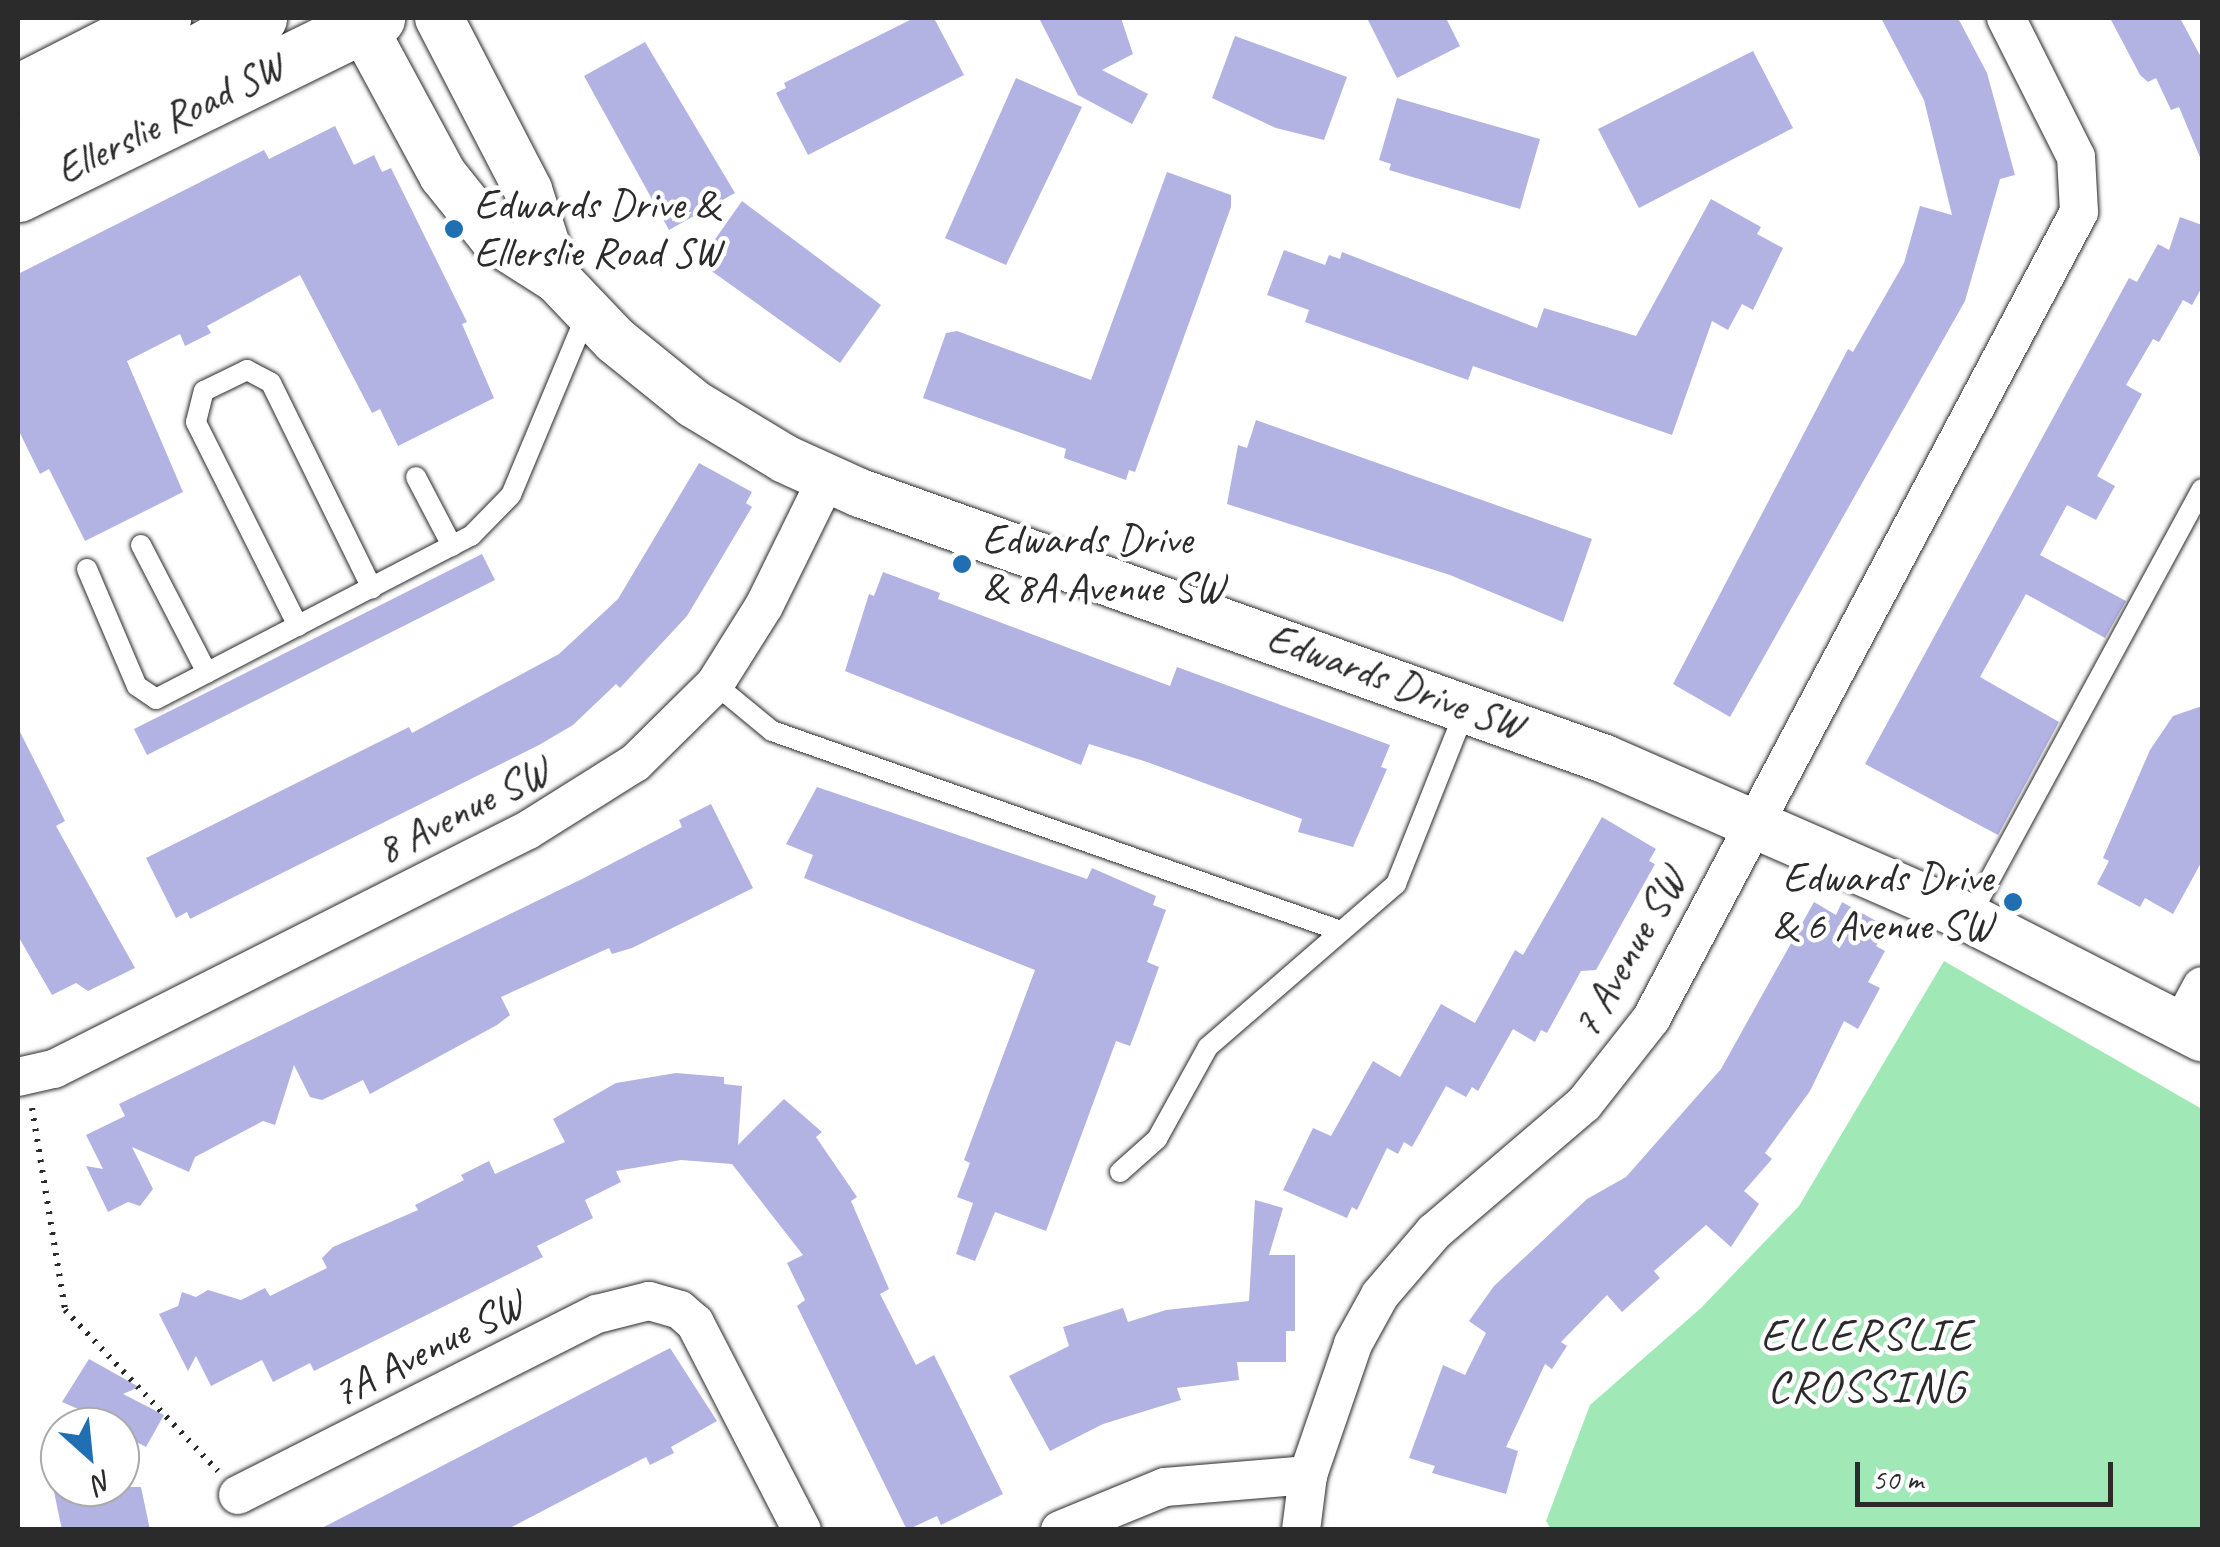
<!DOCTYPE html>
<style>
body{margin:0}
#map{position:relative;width:2220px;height:1547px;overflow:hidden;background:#fff;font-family:Caveat,sans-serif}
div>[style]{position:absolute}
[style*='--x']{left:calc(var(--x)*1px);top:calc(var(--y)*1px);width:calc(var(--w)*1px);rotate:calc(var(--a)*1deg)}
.green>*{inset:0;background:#a0e8b6}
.building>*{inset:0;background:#b2b2e3}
.path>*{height:6px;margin-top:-3px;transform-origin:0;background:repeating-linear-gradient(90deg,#2b2b2b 0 2.5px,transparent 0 10.5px)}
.roads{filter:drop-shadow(0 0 2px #2b2b2b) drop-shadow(0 0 2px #2b2b2b)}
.service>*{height:20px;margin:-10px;padding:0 10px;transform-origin:10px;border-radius:10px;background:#fff}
.minor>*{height:38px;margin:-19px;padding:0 19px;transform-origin:19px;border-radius:19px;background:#fff}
.tertiary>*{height:48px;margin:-24px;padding:0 24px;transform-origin:24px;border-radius:24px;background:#fff}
.secondary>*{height:55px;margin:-27.5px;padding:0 27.5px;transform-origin:27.5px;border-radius:27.5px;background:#fff}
.dots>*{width:28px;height:28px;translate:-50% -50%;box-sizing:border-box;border:5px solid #fff;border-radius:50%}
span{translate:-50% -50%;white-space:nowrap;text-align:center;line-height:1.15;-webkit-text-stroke:9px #fff;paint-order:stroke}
.street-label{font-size:42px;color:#2b2b2b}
.poi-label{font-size:42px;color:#2b2b2b}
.left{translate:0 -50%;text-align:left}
.right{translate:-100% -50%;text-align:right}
.neighbourhood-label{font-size:45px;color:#2b2b2b;letter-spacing:2.5px}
.frame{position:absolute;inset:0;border:20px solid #2b2b2b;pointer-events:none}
.north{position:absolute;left:40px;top:1407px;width:100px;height:100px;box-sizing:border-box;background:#fff;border:2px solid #aaa;border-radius:50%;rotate:153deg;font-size:28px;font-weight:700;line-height:40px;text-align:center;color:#2b2b2b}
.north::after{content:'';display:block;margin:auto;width:35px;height:45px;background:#1f6fb2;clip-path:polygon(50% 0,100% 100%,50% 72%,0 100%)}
.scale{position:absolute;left:1855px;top:1462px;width:258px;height:45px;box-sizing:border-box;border:5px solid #2b2b2b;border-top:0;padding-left:12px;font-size:30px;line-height:35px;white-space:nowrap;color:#2b2b2b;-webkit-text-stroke:8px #fff;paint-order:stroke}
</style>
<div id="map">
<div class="green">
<div style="clip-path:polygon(1944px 961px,2202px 1109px,2202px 1529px,1551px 1529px,1546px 1521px,1590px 1405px,1701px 1308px,1799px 1206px)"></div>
</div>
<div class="building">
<div style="clip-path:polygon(914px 18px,934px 18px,964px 75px,808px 155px,776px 93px,786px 88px,784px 83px)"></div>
<div style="clip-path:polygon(1039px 18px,1121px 18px,1133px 54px,1102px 70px,1148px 94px,1132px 124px,1078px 95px)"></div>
<div style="clip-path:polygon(1367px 18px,1446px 18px,1460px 46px,1397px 78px)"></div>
<div style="clip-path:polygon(1881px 18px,1958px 18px,1987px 73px,2015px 175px,2000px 179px,1965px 301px,1730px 717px,1673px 684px,1848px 349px,1853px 352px,1904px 263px,1920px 206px,1952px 215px,1924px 100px)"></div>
<div style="clip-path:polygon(2110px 18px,2180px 18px,2202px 59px,2202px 162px,2179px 107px,2171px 110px,2156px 78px,2148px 82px,2140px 75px)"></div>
<div style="clip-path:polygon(1235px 36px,1347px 77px,1324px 140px,1276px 128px,1212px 98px)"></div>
<div style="clip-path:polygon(645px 42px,735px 193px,669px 230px,584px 76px)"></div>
<div style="clip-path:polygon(1753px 51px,1793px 128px,1639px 208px,1598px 129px)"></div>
<div style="clip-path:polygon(1016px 78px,1082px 107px,1006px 265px,945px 238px)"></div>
<div style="clip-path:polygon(1397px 98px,1540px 139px,1520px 209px,1389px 170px,1391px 164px,1379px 160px)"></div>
<div style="clip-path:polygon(335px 126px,354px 165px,374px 155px,382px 172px,391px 168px,467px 322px,462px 324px,494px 398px,398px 446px,380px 409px,372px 413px,300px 275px,207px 326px,211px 333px,185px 346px,180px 334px,127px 361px,183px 492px,85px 541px,49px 469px,40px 474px,18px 429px,18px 274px,264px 150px,269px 159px)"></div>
<div style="clip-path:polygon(1167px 172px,1231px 195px,1231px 207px,1135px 472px,1129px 470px,1126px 480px,1064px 458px,1066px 449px,923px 398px,946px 333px,957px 331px,1091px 380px)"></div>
<div style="clip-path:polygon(1711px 199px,1761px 227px,1757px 234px,1783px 248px,1753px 310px,1742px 304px,1728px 330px,1712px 321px,1672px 435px,1473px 366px,1468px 380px,1305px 322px,1309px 310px,1267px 295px,1284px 250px,1325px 265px,1329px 255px,1340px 259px,1342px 252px,1537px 328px,1544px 308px,1636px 336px)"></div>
<div style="clip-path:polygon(742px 201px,881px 305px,840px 363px,699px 262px)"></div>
<div style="clip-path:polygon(2180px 217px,2202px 225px,2202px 287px,2192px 305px,2183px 300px,2159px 342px,2153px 339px,2126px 385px,2142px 394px,2097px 476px,2115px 486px,2096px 520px,2067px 505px,2040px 555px,2126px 601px,2105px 638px,2026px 594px,1980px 677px,2059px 722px,1998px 835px,1865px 764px,2129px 278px,2137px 282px,2158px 244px,2169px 250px)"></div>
<div style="clip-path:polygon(1256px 420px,1592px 539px,1563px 622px,1450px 575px,1227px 504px,1238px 445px,1247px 448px)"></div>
<div style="clip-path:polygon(699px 463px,752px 492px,746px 503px,752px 507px,687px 616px,620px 688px,616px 684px,573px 725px,539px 745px,190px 919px,187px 912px,176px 918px,146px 858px,409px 727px,412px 733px,559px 654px,618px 599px)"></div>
<div style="clip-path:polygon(482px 554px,495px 580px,147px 755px,134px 729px)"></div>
<div style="clip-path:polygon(883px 572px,940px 593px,938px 599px,1170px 686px,1177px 667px,1390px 745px,1381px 767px,1387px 769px,1353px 847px,1298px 832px,1302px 819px,1147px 762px,1089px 744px,1081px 765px,845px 671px,869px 594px,874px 596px)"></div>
<div style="clip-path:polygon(2202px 706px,2202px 861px,2173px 914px,2145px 898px,2140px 907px,2097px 884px,2109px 861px,2103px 858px,2150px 750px,2173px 716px)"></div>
<div style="clip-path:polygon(18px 728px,65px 821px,56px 826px,135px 968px,88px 991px,76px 983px,52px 995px,18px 936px)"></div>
<div style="clip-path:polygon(817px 787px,1087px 879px,1092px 868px,1156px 896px,1153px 905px,1166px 910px,1147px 962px,1159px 967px,1137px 1028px,1130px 1046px,1116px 1041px,1046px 1231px,995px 1212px,975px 1261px,956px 1254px,973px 1203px,957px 1197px,970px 1163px,964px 1160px,1035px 970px,804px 878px,813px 855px,786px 844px)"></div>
<div style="clip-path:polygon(711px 804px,753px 888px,632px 948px,612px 954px,609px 948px,501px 997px,510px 1015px,497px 1025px,370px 1094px,363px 1080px,322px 1100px,310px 1097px,294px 1065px,275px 1125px,263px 1121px,195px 1157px,189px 1172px,132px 1147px,153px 1189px,140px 1206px,128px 1202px,108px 1212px,86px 1166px,103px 1169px,86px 1135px,125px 1116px,119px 1104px,582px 879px,682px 827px,679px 820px)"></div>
<div style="clip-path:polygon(1602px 817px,1656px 849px,1649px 861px,1655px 864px,1596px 970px,1581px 971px,1547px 1033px,1541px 1030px,1535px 1042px,1513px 1029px,1478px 1091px,1472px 1087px,1466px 1097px,1446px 1086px,1412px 1147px,1404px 1142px,1398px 1154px,1387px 1148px,1357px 1210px,1352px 1207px,1347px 1218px,1283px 1190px,1313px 1128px,1331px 1136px,1373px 1061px,1400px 1077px,1441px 1004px,1475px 1023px,1515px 950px,1523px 955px)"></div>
<div style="clip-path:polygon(1814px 902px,1836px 915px,1842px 902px,1887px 927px,1876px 946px,1885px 951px,1868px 982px,1880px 988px,1858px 1029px,1844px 1021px,1810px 1091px,1765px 1153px,1772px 1159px,1744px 1191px,1759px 1204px,1731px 1247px,1706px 1225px,1654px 1271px,1660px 1278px,1622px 1312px,1607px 1295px,1561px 1342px,1567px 1346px,1552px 1369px,1545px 1364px,1506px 1447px,1518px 1451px,1506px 1494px,1432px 1473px,1435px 1466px,1409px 1458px,1443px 1365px,1465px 1375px,1486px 1333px,1469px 1321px,1494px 1286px,1587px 1199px,1626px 1177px,1721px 1069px)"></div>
<div style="clip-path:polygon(676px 1073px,724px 1077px,724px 1084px,742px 1086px,738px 1145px,784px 1099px,822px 1132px,816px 1137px,857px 1197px,851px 1201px,889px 1289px,880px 1294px,916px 1365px,934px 1355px,1003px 1494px,941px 1525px,937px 1516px,907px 1530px,797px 1306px,805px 1300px,787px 1263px,803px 1255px,732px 1164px,681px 1160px,616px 1171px,621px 1182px,585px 1200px,593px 1218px,537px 1246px,543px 1257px,314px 1371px,310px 1363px,273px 1382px,262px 1360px,211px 1386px,196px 1356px,188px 1371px,159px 1314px,178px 1306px,182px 1292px,196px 1297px,208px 1290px,241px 1300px,265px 1288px,270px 1296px,327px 1268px,322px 1258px,333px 1247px,418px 1210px,415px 1205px,464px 1180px,461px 1175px,489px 1161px,495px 1174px,565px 1142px,553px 1119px,616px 1083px)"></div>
<div style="clip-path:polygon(1255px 1200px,1283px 1208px,1269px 1255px,1295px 1255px,1295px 1331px,1286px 1331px,1286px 1362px,1237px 1362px,1239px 1380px,1177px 1388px,1181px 1400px,1103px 1424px,1050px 1451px,1009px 1376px,1069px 1346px,1063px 1327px,1123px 1308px,1128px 1322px,1166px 1310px,1249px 1301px)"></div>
<div style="clip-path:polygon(670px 1348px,717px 1421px,671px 1447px,674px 1453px,650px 1465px,646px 1457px,506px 1530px,318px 1530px)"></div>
<div style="clip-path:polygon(89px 1359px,139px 1387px,123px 1394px,164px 1415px,146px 1447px,120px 1433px,120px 1427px,62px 1402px)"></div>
<div style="clip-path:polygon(53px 1487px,141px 1487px,150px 1530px,62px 1530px)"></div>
</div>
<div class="path">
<div style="--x:32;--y:1108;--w:205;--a:80.7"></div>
<div style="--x:65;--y:1310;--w:222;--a:46.5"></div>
</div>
<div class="roads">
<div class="service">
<div style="--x:416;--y:477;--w:78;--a:62.4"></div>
<div style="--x:141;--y:545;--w:144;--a:62.7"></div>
<div style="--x:87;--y:569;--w:127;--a:66.9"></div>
<div style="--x:137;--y:686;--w:23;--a:34"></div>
<div style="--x:156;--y:699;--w:355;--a:-27.4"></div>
<div style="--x:471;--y:536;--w:57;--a:-45.7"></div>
<div style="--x:511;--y:495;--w:197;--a:-67.3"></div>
<div style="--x:298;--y:626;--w:228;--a:-116.6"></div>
<div style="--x:196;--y:422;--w:32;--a:-76"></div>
<div style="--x:204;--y:391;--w:48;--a:-26"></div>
<div style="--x:247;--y:370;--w:27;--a:28"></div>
<div style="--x:271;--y:383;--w:229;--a:63.8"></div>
<div style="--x:715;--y:684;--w:74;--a:39.5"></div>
<div style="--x:772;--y:731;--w:600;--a:19.37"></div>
<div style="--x:1969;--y:918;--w:488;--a:-61.5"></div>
<div style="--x:1120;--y:1172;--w:50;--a:-41.7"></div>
<div style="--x:1157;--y:1139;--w:105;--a:-61"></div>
<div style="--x:1208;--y:1047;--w:249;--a:-40.9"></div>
<div style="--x:1396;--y:884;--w:189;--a:-68.3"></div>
</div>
<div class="minor">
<div style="--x:2181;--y:1025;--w:44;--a:-61.7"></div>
<div style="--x:18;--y:1077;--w:37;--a:-13"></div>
<div style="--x:54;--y:1069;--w:531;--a:-26.76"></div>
<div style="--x:528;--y:830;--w:126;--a:-32.1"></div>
<div style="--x:635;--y:763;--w:112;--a:-44.6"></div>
<div style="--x:715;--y:684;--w:92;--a:-57.9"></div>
<div style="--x:764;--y:606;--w:140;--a:-63.8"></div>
<div style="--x:238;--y:1495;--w:402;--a:-26.8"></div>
<div style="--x:597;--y:1314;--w:54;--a:-14"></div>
<div style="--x:649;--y:1301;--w:32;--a:16"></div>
<div style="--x:680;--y:1310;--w:20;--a:41"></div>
<div style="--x:695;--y:1323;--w:233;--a:62.7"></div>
<div style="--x:1060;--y:1530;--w:113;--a:-22.3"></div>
<div style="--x:1165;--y:1487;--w:144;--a:-4.8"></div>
<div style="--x:1308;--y:1475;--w:139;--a:-71"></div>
<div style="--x:1353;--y:1344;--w:56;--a:-61.1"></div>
<div style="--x:1380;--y:1295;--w:83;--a:-49.4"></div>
<div style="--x:1434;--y:1232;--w:197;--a:-40.5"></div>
<div style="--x:1584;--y:1104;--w:108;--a:-51.8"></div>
<div style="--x:1651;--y:1019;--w:913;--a:-62.06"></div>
<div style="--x:2079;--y:212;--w:55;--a:-93.1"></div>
<div style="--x:2076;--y:157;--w:156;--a:-116.7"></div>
<div style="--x:1301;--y:1530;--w:55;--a:-82.7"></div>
</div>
<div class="tertiary">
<div style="--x:358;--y:18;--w:179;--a:61.6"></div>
<div style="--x:443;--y:175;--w:82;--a:51.4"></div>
<div style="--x:494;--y:239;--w:75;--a:32.4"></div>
<div style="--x:557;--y:279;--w:84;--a:46.4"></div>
<div style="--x:615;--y:340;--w:102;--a:39"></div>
<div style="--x:694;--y:404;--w:106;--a:31.1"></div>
<div style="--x:785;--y:459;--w:82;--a:24.4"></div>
<div style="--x:860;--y:493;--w:791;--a:19.65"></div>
<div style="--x:1605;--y:759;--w:397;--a:23.6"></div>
<div style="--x:1969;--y:918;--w:262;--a:27.1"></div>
<div style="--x:439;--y:18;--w:194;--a:62.6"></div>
<div style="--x:528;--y:190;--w:94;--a:72"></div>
</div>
<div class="secondary">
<div style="--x:18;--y:92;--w:163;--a:-27"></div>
<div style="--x:18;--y:152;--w:276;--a:-29.1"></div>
<div style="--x:18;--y:194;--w:400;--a:-26.1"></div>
</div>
</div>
<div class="dots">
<div style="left:454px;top:229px;background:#1f6fb2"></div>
<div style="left:962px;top:564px;background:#1f6fb2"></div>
<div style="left:2013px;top:902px;background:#1f6fb2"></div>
</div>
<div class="street-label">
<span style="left:170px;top:119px;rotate:-26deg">Ellerslie Road SW</span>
<span style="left:1395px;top:682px;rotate:20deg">Edwards Drive SW</span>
<span style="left:463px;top:811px;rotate:-27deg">8 Avenue SW</span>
<span style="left:1629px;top:953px;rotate:-60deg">7 Avenue SW</span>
<span style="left:428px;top:1349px;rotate:-27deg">7A Avenue SW</span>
</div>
<div class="poi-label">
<span class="left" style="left:474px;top:229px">Edwards Drive &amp;<br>Ellerslie Road SW</span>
<span class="left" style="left:982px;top:564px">Edwards Drive<br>&amp; 8A Avenue SW</span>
<span class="right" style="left:1993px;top:902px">Edwards Drive<br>&amp; 6 Avenue SW</span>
</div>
<div class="neighbourhood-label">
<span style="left:1867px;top:1361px">ELLERSLIE<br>CROSSING</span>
</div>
<div class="frame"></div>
<div class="north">N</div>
<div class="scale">50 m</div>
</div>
